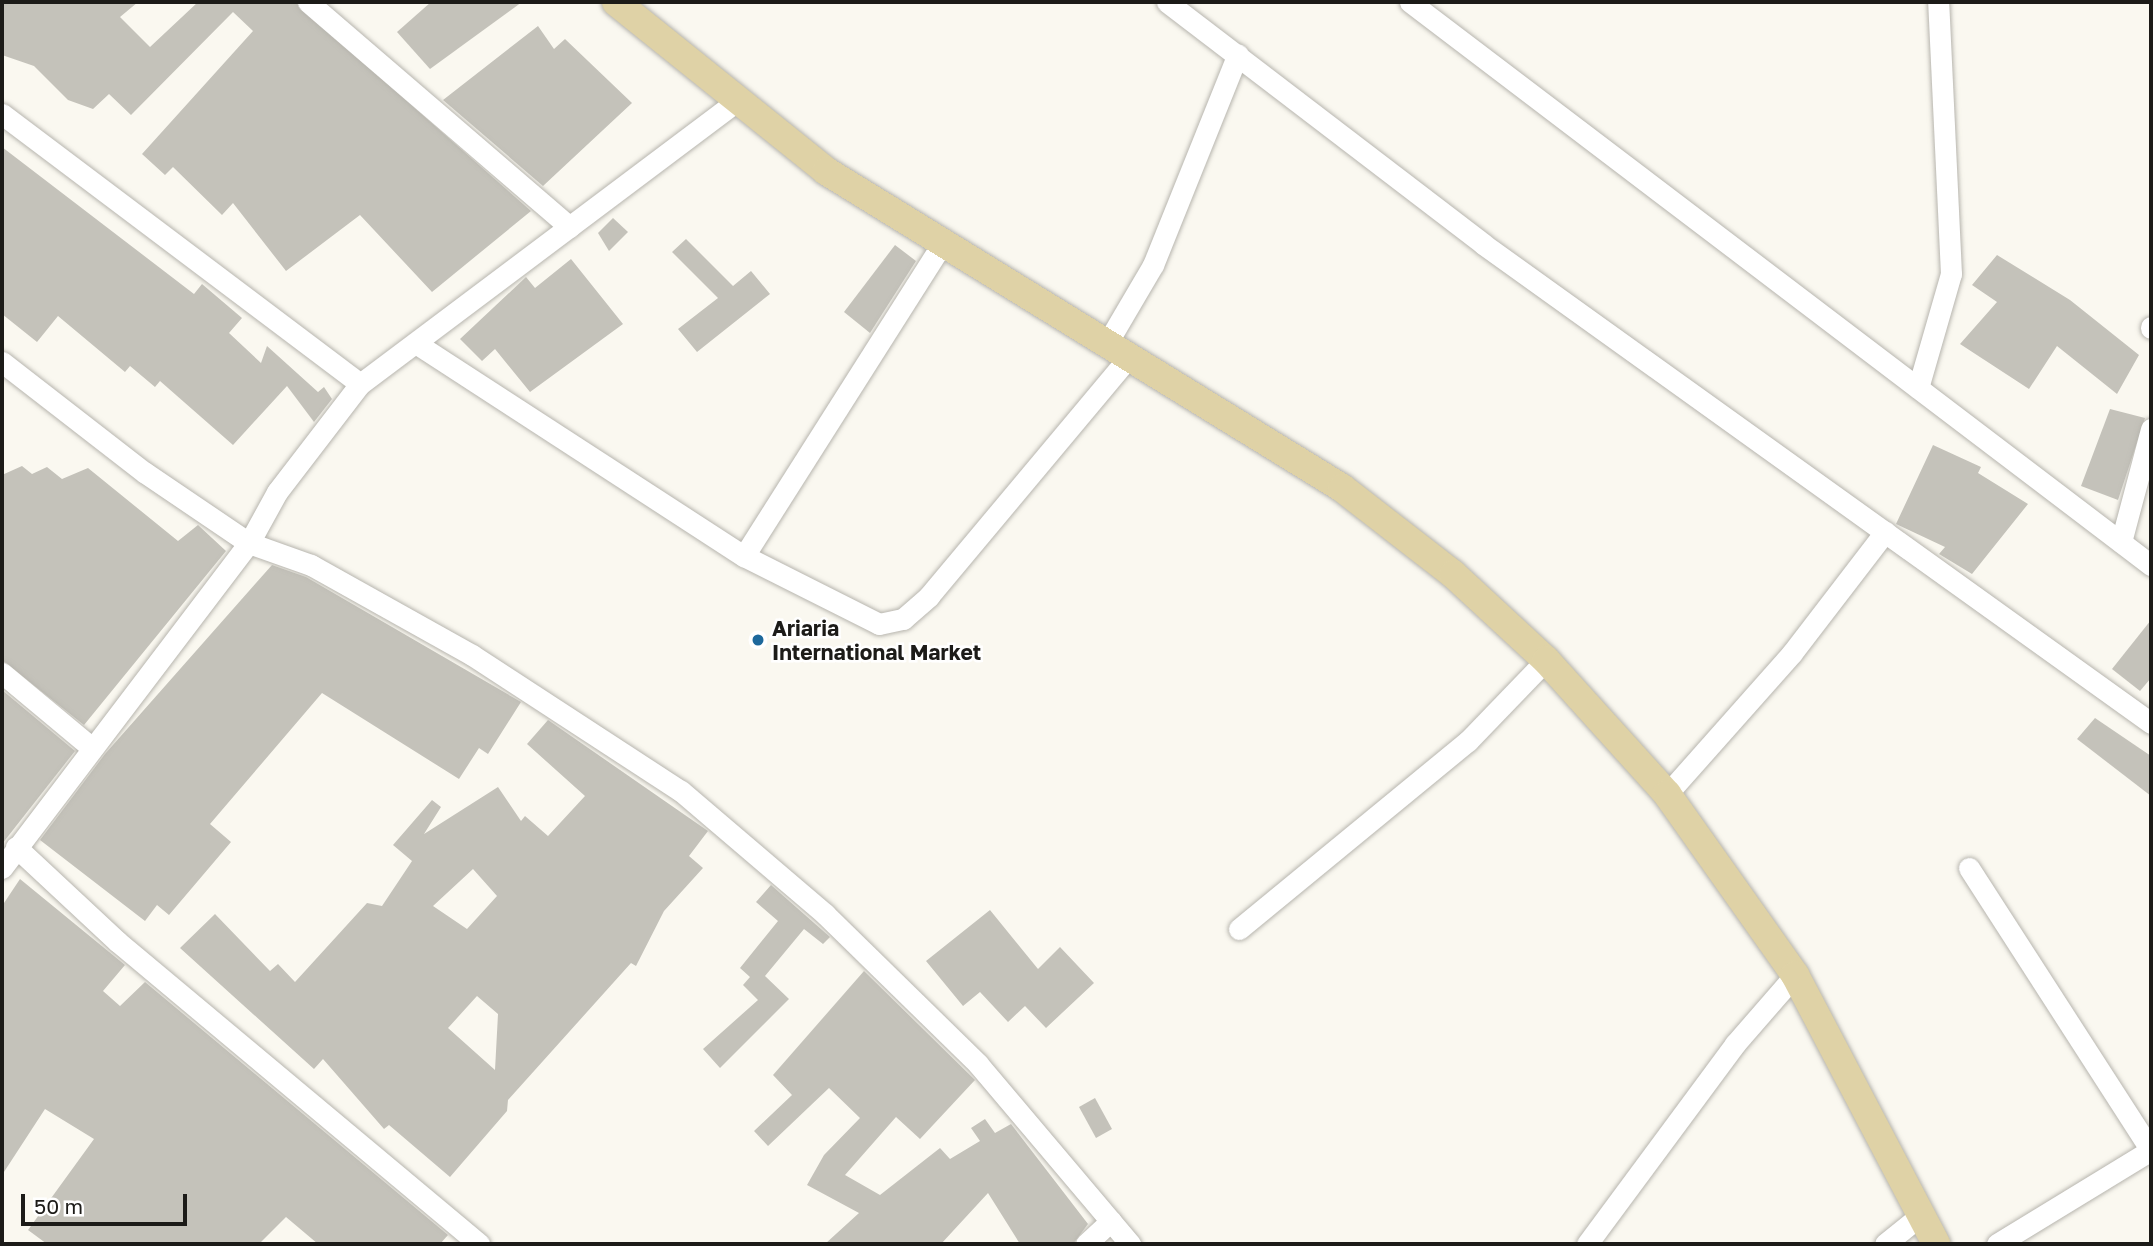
<!DOCTYPE html>
<style>
body{margin:0}
#map{position:relative;width:2153px;height:1246px;overflow:hidden;background:#faf8f0;font-family:"Golos Text",sans-serif}
div>[style]{position:absolute}
[style*='--x']{left:calc(var(--x)*1px);top:calc(var(--y)*1px);width:calc(var(--w)*1px);rotate:calc(var(--a)*1deg)}
.building>*{inset:0;background:#c4c2ba}
.roads{filter:drop-shadow(0 0 2px #b7b5ae) drop-shadow(0 0 2px #b7b5ae)}
.minor>*{height:21px;margin:-10.5px;padding:0 10.5px;transform-origin:10.5px;border-radius:10.5px;background:#fff}
.major>*{height:28px;margin:-14px;padding:0 14px;transform-origin:14px;border-radius:14px;background:#dfd2a6}
.dots>*{width:19px;height:19px;translate:-50% -50%;box-sizing:border-box;border:4px solid #fff;border-radius:50%}
span{translate:-50% -50%;white-space:nowrap;text-align:center;line-height:1.15;-webkit-text-stroke:5px #fff;paint-order:stroke}
.poi-label{font-size:21px;color:#1c1b18;font-weight:700}
.left{translate:0 -50%;text-align:left}
.frame{position:absolute;inset:0;border:4px solid #1c1b18;pointer-events:none}
.scale{position:absolute;left:21px;top:1194px;width:166px;height:32px;box-sizing:border-box;border:4px solid #1c1b18;border-top:0;padding-left:9px;font-size:21px;line-height:24px;white-space:nowrap;color:#1c1b18;-webkit-text-stroke:5px #fff;paint-order:stroke}
</style>
<div id="map">
<div class="building">
<div style="clip-path:polygon(2px 2px,138px 2px,120px 17px,150px 47px,198px 2px,295px 2px,531px 211px,432px 292px,360px 215px,286px 271px,233px 203px,222px 215px,173px 167px,165px 175px,142px 154px,253px 31px,233px 12px,131px 115px,109px 94px,93px 109px,68px 100px,34px 66px,2px 55px)"></div>
<div style="clip-path:polygon(431px 2px,522px 2px,430px 69px,397px 32px)"></div>
<div style="clip-path:polygon(538px 26px,554px 49px,565px 39px,632px 103px,543px 186px,443px 100px)"></div>
<div style="clip-path:polygon(2px 147px,194px 294px,202px 284px,242px 318px,229px 333px,261px 363px,267px 346px,318px 392px,324px 387px,332px 399px,314px 422px,287px 386px,233px 445px,160px 381px,155px 387px,130px 366px,125px 372px,58px 316px,37px 342px,2px 314px)"></div>
<div style="clip-path:polygon(613px 218px,628px 232px,609px 251px,598px 233px)"></div>
<div style="clip-path:polygon(686px 239px,733px 286px,751px 271px,770px 294px,697px 352px,678px 329px,718px 298px,672px 252px)"></div>
<div style="clip-path:polygon(895px 245px,916px 261px,870px 333px,844px 312px)"></div>
<div style="clip-path:polygon(1997px 255px,2070px 300px,2139px 355px,2117px 394px,2057px 346px,2029px 389px,1960px 344px,1997px 302px,1972px 285px)"></div>
<div style="clip-path:polygon(571px 259px,623px 324px,530px 392px,495px 349px,482px 361px,460px 339px,526px 277px,535px 288px)"></div>
<div style="clip-path:polygon(2110px 409px,2145px 418px,2118px 500px,2081px 486px)"></div>
<div style="clip-path:polygon(1933px 445px,1981px 467px,1978px 473px,2028px 504px,1972px 574px,1939px 554px,1945px 547px,1896px 524px)"></div>
<div style="clip-path:polygon(22px 466px,32px 474px,47px 467px,62px 479px,88px 468px,178px 541px,198px 525px,226px 551px,84px 725px,2px 660px,2px 475px)"></div>
<div style="clip-path:polygon(272px 565px,306px 577px,521px 702px,488px 754px,479px 748px,459px 779px,322px 693px,210px 824px,231px 842px,169px 915px,157px 905px,145px 921px,40px 840px,105px 754px)"></div>
<div style="clip-path:polygon(2151px 620px,2151px 678px,2140px 691px,2112px 669px)"></div>
<div style="clip-path:polygon(2px 690px,75px 751px,2px 844px)"></div>
<div style="clip-path:polygon(2095px 718px,2151px 756px,2151px 796px,2077px 739px)"></div>
<div style="clip-path:polygon(evenodd,548px 720px,708px 831px,689px 856px,703px 868px,664px 911px,636px 966px,631px 963px,508px 1100px,507px 1111px,450px 1177px,389px 1125px,384px 1129px,323px 1059px,314px 1069px,180px 948px,215px 914px,270px 971px,278px 964px,295px 982px,367px 903px,382px 906px,412px 861px,393px 845px,432px 800px,441px 807px,424px 834px,498px 787px,521px 821px,525px 816px,548px 836px,585px 796px,527px 744px,548px 720px,473px 869px,497px 896px,467px 929px,433px 906px,473px 869px,548px 720px,477px 996px,498px 1014px,495px 1070px,448px 1028px,477px 996px)"></div>
<div style="clip-path:polygon(20px 879px,125px 965px,103px 991px,120px 1006px,145px 982px,448px 1235px,440px 1244px,318px 1244px,286px 1217px,259px 1244px,47px 1244px,28px 1230px,94px 1139px,45px 1109px,2px 1175px,2px 906px)"></div>
<div style="clip-path:polygon(771px 885px,830px 937px,823px 944px,804px 929px,765px 976px,789px 999px,720px 1068px,703px 1049px,758px 1000px,743px 985px,750px 977px,740px 968px,778px 921px,756px 902px)"></div>
<div style="clip-path:polygon(990px 910px,1038px 969px,1060px 947px,1094px 983px,1046px 1028px,1025px 1006px,1008px 1022px,980px 992px,963px 1006px,926px 961px)"></div>
<div style="clip-path:polygon(864px 971px,975px 1080px,920px 1139px,896px 1117px,845px 1175px,880px 1195px,940px 1148px,950px 1159px,980px 1141px,971px 1128px,985px 1119px,995px 1133px,1011px 1124px,1088px 1224px,1073px 1244px,1020px 1244px,988px 1193px,941px 1244px,825px 1244px,859px 1213px,807px 1185px,824px 1155px,860px 1118px,829px 1088px,768px 1146px,754px 1131px,792px 1095px,773px 1075px)"></div>
<div style="clip-path:polygon(1095px 1098px,1112px 1129px,1096px 1138px,1079px 1107px)"></div>
</div>
<div class="roads">
<div class="minor">
<div style="--x:308;--y:2;--w:345;--a:40.7"></div>
<div style="--x:1167;--y:2;--w:398;--a:37.4"></div>
<div style="--x:1483;--y:244;--w:822;--a:35.64"></div>
<div style="--x:1410;--y:2;--w:931;--a:37.23"></div>
<div style="--x:2;--y:114;--w:448;--a:37"></div>
<div style="--x:2151;--y:327;--w:1;--a:90"></div>
<div style="--x:417;--y:344;--w:390;--a:33"></div>
<div style="--x:744;--y:556;--w:151;--a:26.7"></div>
<div style="--x:879;--y:624;--w:25;--a:-12"></div>
<div style="--x:903;--y:619;--w:35;--a:-41"></div>
<div style="--x:929;--y:596;--w:310;--a:-50.1"></div>
<div style="--x:1106;--y:345;--w:93;--a:-59.6"></div>
<div style="--x:1153;--y:265;--w:227;--a:-68.1"></div>
<div style="--x:2;--y:362;--w:180;--a:37.8"></div>
<div style="--x:144;--y:472;--w:127;--a:34.1"></div>
<div style="--x:249;--y:543;--w:66;--a:19.5"></div>
<div style="--x:311;--y:565;--w:184;--a:29.2"></div>
<div style="--x:472;--y:655;--w:249;--a:33.1"></div>
<div style="--x:681;--y:791;--w:189;--a:40.5"></div>
<div style="--x:825;--y:914;--w:214;--a:44.4"></div>
<div style="--x:978;--y:1064;--w:236;--a:49.8"></div>
<div style="--x:1918;--y:388;--w:119;--a:-73.9"></div>
<div style="--x:1951;--y:274;--w:272;--a:-92.7"></div>
<div style="--x:2121;--y:542;--w:117;--a:-75.1"></div>
<div style="--x:744;--y:556;--w:371;--a:-57.6"></div>
<div style="--x:2;--y:673;--w:117;--a:39.8"></div>
<div style="--x:1667;--y:794;--w:188;--a:-48.4"></div>
<div style="--x:1792;--y:653;--w:153;--a:-52.5"></div>
<div style="--x:16;--y:847;--w:139;--a:43"></div>
<div style="--x:118;--y:942;--w:471;--a:39.9"></div>
<div style="--x:2;--y:868;--w:408;--a:-52.8"></div>
<div style="--x:249;--y:543;--w:58;--a:-61.2"></div>
<div style="--x:277;--y:492;--w:136;--a:-52.5"></div>
<div style="--x:360;--y:384;--w:473;--a:-36.9"></div>
<div style="--x:1969;--y:868;--w:336;--a:57.2"></div>
<div style="--x:1239;--y:929;--w:296;--a:-39.4"></div>
<div style="--x:1468;--y:741;--w:112;--a:-46.1"></div>
<div style="--x:1086;--y:1244;--w:34;--a:-43"></div>
<div style="--x:1587;--y:1244;--w:249;--a:-53.5"></div>
<div style="--x:1735;--y:1044;--w:91;--a:-49"></div>
<div style="--x:1885;--y:1244;--w:48;--a:-39"></div>
<div style="--x:1997;--y:1244;--w:180;--a:-31.4"></div>
</div>
<div class="major">
<div style="--x:616;--y:2;--w:270;--a:38.8"></div>
<div style="--x:826;--y:171;--w:606;--a:31.56"></div>
<div style="--x:1342;--y:488;--w:140;--a:37.8"></div>
<div style="--x:1453;--y:574;--w:127;--a:42.8"></div>
<div style="--x:1546;--y:660;--w:181;--a:47.9"></div>
<div style="--x:1667;--y:794;--w:222;--a:54.7"></div>
<div style="--x:1795;--y:975;--w:304;--a:62.3"></div>
</div>
</div>
<div class="dots">
<div style="left:758px;top:640px;background:#1d689b"></div>
</div>
<div class="poi-label">
<span class="left" style="left:772px;top:640px">Ariaria<br>International Market</span>
</div>
<div class="frame"></div>
<div class="scale">50 m</div>
</div>
